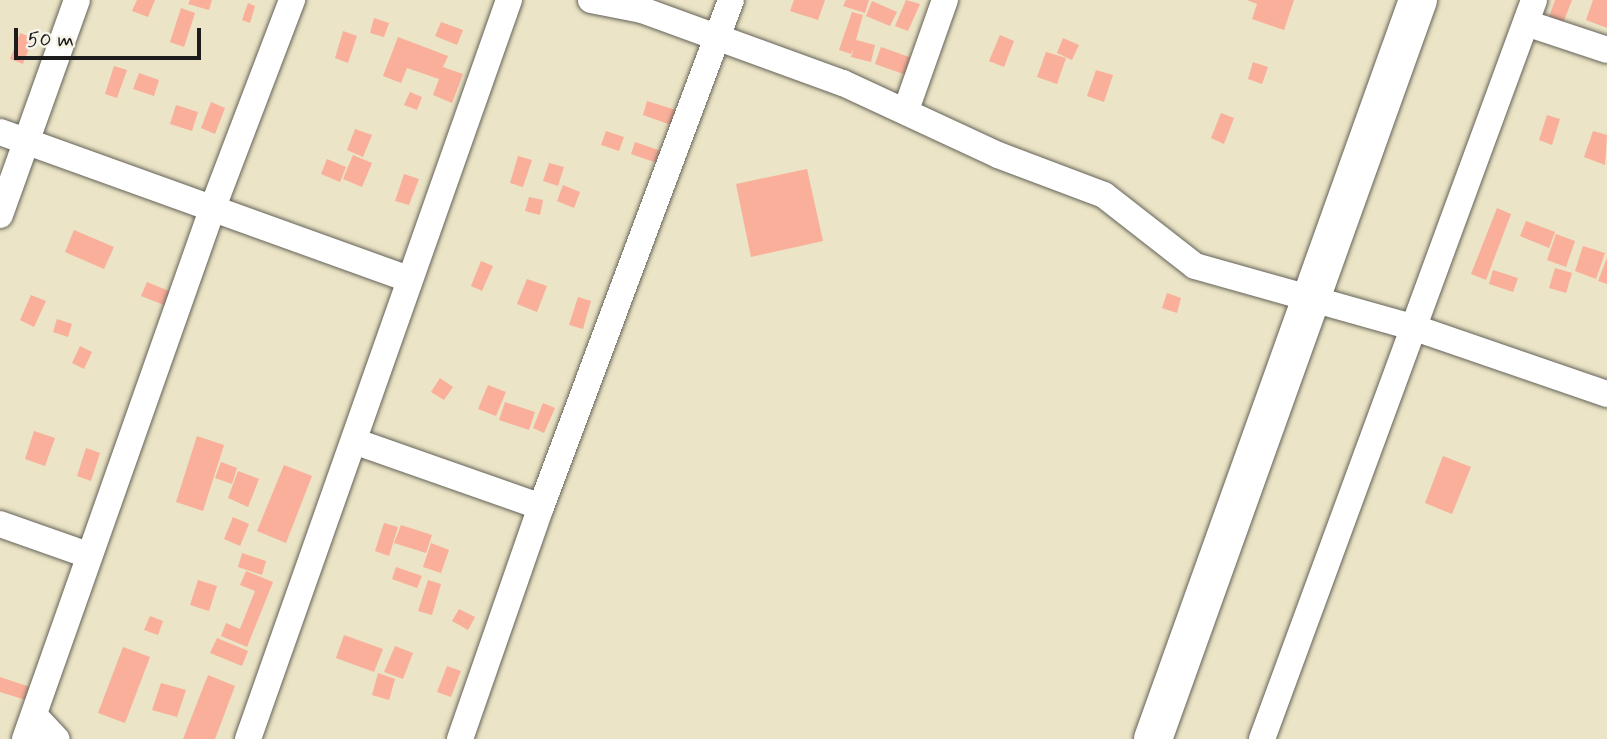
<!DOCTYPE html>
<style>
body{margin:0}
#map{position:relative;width:1607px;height:739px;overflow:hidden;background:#ebe4c6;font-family:Mynerve,sans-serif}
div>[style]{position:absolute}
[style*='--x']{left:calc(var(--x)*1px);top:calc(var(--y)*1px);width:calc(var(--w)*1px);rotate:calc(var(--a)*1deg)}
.building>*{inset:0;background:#f9af9a}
.roads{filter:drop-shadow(0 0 2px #646258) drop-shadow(0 0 2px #646258)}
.street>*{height:26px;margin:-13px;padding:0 13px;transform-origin:13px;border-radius:13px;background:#fff}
.secondary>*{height:38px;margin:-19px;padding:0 19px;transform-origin:19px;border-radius:19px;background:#fff}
span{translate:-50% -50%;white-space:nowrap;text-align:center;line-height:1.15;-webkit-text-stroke:7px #f7f3e8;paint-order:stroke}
.scale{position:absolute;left:14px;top:28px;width:187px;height:32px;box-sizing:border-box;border:4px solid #1c1c1c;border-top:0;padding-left:9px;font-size:21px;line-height:24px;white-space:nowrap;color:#1c1c1c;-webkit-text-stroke:5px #f7f3e8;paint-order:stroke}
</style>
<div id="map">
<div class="building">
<div style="clip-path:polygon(137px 0,155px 0,148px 17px,132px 11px)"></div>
<div style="clip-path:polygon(190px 0,212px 0,209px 10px,188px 4px)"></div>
<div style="clip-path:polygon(794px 0,825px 0,818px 20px,790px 11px)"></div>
<div style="clip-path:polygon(846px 0,869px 0,865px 13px,843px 6px)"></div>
<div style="clip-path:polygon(906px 0,920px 4px,908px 31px,895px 26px)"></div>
<div style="clip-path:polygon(1247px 0,1294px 0,1284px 30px,1252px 19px,1257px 4px)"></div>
<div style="clip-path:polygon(1555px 0,1572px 0,1563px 23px,1549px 17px)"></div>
<div style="clip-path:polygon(1593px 0,1607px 0,1607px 28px,1586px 20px)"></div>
<div style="clip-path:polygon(872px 1px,897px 12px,890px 26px,866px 16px)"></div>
<div style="clip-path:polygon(248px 3px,255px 6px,250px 23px,242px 20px)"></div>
<div style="clip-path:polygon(181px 8px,195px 13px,184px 47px,170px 42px)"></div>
<div style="clip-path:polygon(852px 12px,863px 15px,856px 40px,875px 45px,871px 62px,851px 57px,854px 47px,851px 54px,839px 50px)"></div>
<div style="clip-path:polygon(374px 18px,389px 23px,384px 37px,370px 33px)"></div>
<div style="clip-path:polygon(441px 22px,463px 30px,457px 45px,435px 36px)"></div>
<div style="clip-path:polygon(343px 31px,357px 36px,348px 63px,335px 58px)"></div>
<div style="clip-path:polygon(20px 33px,33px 38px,23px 64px,10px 59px)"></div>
<div style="clip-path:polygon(1000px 35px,1014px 41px,1004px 67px,989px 61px)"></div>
<div style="clip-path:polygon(398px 37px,448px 56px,443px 67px,463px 74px,452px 103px,433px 95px,439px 79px,407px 68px,401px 83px,383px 76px)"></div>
<div style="clip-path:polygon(1063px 38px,1079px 45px,1072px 60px,1057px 53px)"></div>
<div style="clip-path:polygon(881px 47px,915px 59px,909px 76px,875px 64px)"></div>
<div style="clip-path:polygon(1046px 52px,1066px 58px,1057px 84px,1037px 77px)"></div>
<div style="clip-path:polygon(1253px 62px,1268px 67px,1262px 84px,1248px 79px)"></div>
<div style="clip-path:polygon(114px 66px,127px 70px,117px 98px,105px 94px)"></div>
<div style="clip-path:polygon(1096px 70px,1113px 75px,1104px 102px,1087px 96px)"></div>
<div style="clip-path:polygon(139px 73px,159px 80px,154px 96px,133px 89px)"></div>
<div style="clip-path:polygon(410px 92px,422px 97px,417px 110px,404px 105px)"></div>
<div style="clip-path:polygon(647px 101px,676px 110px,671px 125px,643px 115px)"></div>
<div style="clip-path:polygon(211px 102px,225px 108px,215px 134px,201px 128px)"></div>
<div style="clip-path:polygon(176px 105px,198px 112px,192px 131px,170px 124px)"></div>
<div style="clip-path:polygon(1221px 113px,1234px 118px,1224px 144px,1211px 138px)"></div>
<div style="clip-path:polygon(1547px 115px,1560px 119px,1552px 145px,1539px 140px)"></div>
<div style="clip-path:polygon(355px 129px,372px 135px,363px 157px,347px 150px)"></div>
<div style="clip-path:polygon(606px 131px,624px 137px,619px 151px,601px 145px)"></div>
<div style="clip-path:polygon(1593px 131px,1607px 135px,1605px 165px,1584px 157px)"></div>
<div style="clip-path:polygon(635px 142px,661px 151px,657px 163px,631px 154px)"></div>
<div style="clip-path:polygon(353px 155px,372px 163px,362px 187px,343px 179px)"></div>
<div style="clip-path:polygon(518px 156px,532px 160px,523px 187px,510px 183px)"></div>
<div style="clip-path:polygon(327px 159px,346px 167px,340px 182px,321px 174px)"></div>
<div style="clip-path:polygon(549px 163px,564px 167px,558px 186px,543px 181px)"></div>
<div style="clip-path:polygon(807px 169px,823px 241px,751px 257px,736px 184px)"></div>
<div style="clip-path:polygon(404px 174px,419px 179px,409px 205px,395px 201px)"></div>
<div style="clip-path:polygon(563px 185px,580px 192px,574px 208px,557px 201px)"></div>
<div style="clip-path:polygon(529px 197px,543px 200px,540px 215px,525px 211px)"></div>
<div style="clip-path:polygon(1497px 208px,1511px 214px,1486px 280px,1471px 274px)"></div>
<div style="clip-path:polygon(1526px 221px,1555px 232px,1549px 248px,1520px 236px)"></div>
<div style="clip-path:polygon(74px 230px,114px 247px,104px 269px,65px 252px)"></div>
<div style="clip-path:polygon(1556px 234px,1575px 241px,1566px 267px,1547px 260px)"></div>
<div style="clip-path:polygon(1583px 246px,1605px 253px,1596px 279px,1575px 271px)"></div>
<div style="clip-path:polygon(1607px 258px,1607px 284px,1598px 281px)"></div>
<div style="clip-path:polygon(481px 261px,493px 266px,482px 291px,471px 286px)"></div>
<div style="clip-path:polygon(1555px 268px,1572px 273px,1566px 293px,1549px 288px)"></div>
<div style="clip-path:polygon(1493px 270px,1518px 278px,1513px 292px,1489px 284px)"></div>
<div style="clip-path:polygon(527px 279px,547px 286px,537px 312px,517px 304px)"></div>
<div style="clip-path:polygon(147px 282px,174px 293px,169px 307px,141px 296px)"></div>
<div style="clip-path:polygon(1167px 293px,1181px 298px,1177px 313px,1162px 308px)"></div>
<div style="clip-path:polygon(31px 295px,46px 301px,34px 327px,20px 320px)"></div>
<div style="clip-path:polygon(578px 297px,591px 301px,583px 329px,569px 325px)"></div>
<div style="clip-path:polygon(57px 319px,72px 324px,68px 337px,53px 332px)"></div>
<div style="clip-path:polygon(80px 346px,92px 352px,84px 369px,72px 363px)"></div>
<div style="clip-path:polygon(440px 378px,453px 387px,444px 400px,431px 392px)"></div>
<div style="clip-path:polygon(488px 385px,506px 392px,496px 416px,478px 409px)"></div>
<div style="clip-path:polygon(505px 402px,535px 412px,529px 430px,499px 420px)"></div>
<div style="clip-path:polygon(543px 403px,555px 408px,544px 433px,533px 428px)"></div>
<div style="clip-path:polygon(34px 431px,55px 438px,45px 466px,25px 459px)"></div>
<div style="clip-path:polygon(197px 436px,224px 445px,203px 511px,176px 502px)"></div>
<div style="clip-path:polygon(86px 448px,100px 453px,91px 481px,77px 476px)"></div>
<div style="clip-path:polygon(1443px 456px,1471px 467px,1452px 514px,1425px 503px)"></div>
<div style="clip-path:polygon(221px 462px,237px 468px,232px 484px,215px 478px)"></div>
<div style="clip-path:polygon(284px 465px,312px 476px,286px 543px,257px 531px)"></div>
<div style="clip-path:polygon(238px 471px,259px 479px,248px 507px,228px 498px)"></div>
<div style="clip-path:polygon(233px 517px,249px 524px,240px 546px,224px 539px)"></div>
<div style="clip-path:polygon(384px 523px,398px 527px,389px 556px,375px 551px)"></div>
<div style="clip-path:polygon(401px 525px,432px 535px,426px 553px,394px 543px)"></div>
<div style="clip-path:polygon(431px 543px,449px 550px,441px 573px,423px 567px)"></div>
<div style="clip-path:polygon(242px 553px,266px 561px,262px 575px,238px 567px)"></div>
<div style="clip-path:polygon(396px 567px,422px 576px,417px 588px,392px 579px)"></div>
<div style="clip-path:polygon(246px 571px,273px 582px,247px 647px,221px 636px,226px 623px,240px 629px,255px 591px,240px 585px)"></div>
<div style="clip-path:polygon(198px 580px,217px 586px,209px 611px,190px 605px)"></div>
<div style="clip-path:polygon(428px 580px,441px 584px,432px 615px,418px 611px)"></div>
<div style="clip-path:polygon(459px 609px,475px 617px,468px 630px,452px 621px)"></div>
<div style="clip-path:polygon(150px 616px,163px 621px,158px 635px,144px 630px)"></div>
<div style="clip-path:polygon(344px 635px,383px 649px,374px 672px,336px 658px)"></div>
<div style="clip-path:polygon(217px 638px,248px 651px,242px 666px,210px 653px)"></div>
<div style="clip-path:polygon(395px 646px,413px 653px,403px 679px,384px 672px)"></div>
<div style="clip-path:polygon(123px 647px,150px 657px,125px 723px,98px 713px)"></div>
<div style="clip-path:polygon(447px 666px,461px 671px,451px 697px,437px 692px)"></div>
<div style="clip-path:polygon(378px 673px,395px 679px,389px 700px,372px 695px)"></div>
<div style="clip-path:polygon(208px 675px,235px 686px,215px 739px,183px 739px)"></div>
<div style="clip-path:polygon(0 677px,30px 687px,26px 700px,0 692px)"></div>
<div style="clip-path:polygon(161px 683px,186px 690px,177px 717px,152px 710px)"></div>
</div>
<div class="roads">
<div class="street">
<div style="--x:591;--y:0;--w:52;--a:11.1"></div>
<div style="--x:642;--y:10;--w:214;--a:20"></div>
<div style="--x:843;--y:83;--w:171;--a:24.9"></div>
<div style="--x:998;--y:155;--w:113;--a:20.7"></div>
<div style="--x:1104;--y:195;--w:115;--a:38"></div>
<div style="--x:1195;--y:266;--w:229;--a:15.7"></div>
<div style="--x:1415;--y:328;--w:203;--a:19"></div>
<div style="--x:1526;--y:23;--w:85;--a:18.4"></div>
<div style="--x:906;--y:110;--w:117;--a:-70.5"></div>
<div style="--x:0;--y:132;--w:435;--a:19.8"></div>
<div style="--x:0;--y:215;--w:228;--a:-70.3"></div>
<div style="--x:354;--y:441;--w:198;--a:19.4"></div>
<div style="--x:0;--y:524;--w:93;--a:19.4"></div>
<div style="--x:34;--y:715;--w:33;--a:47"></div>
<div style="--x:25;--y:739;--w:564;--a:-70.54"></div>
<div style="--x:213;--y:207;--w:222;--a:-69.1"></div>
<div style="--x:248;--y:739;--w:784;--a:-70.55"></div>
<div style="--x:460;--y:739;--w:246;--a:-70.8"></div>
<div style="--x:541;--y:507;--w:541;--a:-69.46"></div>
<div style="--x:1262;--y:739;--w:787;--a:-69.79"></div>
</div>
<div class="secondary">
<div style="--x:1153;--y:739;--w:785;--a:-70.27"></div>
</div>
</div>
<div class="scale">50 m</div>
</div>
